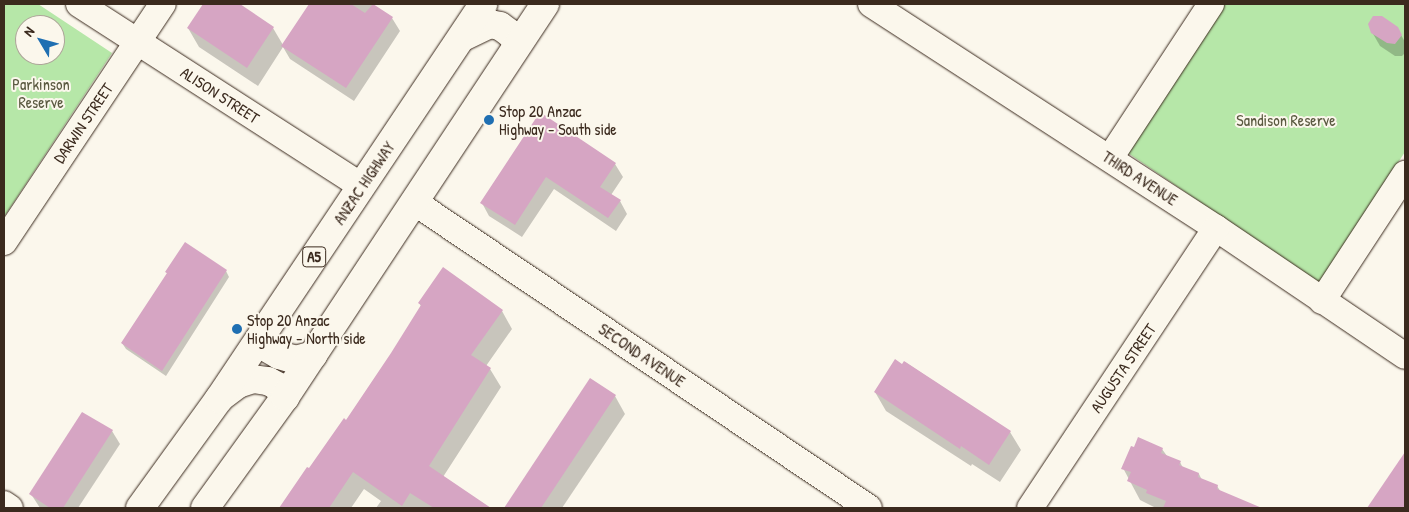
<!DOCTYPE html>
<style>
body{margin:0}
#map{position:relative;width:1409px;height:512px;overflow:hidden;background:#fbf7ec;font-family:"Patrick Hand",sans-serif}
div>[style]{position:absolute}
[style*='--x']{left:calc(var(--x)*1px);top:calc(var(--y)*1px);width:calc(var(--w)*1px);rotate:calc(var(--a)*1deg)}
.green>*{inset:0;background:#b6e7a8}
.shadow>*{inset:0;background:#0003}
.building>*{inset:0;background:#d6a5c3}
.roads{filter:drop-shadow(0 0 1px #3b2a1e) drop-shadow(0 0 1px #3b2a1e)}
.minor>*{height:26px;margin:-13px;padding:0 13px;transform-origin:13px;border-radius:13px;background:#fbf7ec}
.trunk>*{height:28px;margin:-14px;padding:0 14px;transform-origin:14px;border-radius:14px;background:#fbf7ec}
.dots>*{width:14px;height:14px;translate:-50% -50%;box-sizing:border-box;border:2px solid #fbf7ec;border-radius:50%}
span{translate:-50% -50%;white-space:nowrap;text-align:center;line-height:1.15;-webkit-text-stroke:4px #fbf7ec;paint-order:stroke}
.shield-label span{padding:1px 4px;background:#fbf7ec;border:1px solid;border-radius:4px;-webkit-text-stroke-width:0}
.shield-label{font-size:15px;color:#3b2a1e;font-weight:700}
.park-label{font-size:16px;color:#5a5940}
.street-label{font-size:16px;color:#3b2a1e}
.poi-label{font-size:16px;color:#3b2a1e}
.left{translate:0 -50%;text-align:left}
.frame{position:absolute;inset:0;border:5px solid #3b2a1e;pointer-events:none}
.north{position:absolute;left:15px;top:15px;width:50px;height:50px;box-sizing:border-box;background:#fbf7ec;border:1px solid #aea59a;border-radius:50%;rotate:307deg;font-size:14px;font-weight:700;line-height:20px;text-align:center;color:#3b2a1e}
.north::after{content:'';display:block;margin:auto;width:18px;height:22px;background:#1f6fb2;clip-path:polygon(50% 0,100% 100%,50% 72%,0 100%)}
</style>
<div id="map">
<div class="green">
<div style="clip-path:polygon(evenodd,4px 4px,38px 4px,112px 53px,4px 217px,4px 4px,25px 25px,55px 25px,55px 55px,25px 55px,25px 25px)"></div>
<div style="clip-path:polygon(1224px 4px,1405px 4px,1405px 152px,1319px 283px,1125px 151px)"></div>
</div>
<div class="shadow">
<div style="clip-path:polygon(204px 4px,237px 4px,273px 28px,283px 45px,310px 4px,371px 4px,392px 18px,400px 31px,354px 101px,290px 59px,283px 47px,258px 86px,199px 47px,188px 28px)"></div>
<div style="clip-path:polygon(1397px 28px,1405px 42px,1405px 53px,1402px 56px,1395px 56px,1380px 46px,1372px 32px)"></div>
<div style="clip-path:polygon(540px 114px,615px 164px,623px 177px,611px 195px,620px 201px,627px 214px,616px 231px,554px 189px,522px 237px,489px 216px,482px 203px)"></div>
<div style="clip-path:polygon(443px 269px,502px 311px,512px 329px,486px 366px,490px 369px,501px 387px,443px 477px,489px 508px,376px 508px,381px 501px,364px 489px,351px 508px,280px 508px,307px 469px,310px 470px,346px 421px,392px 353px,421px 306px,419px 303px)"></div>
<div style="clip-path:polygon(226px 271px,229px 277px,166px 376px,126px 349px,122px 343px,168px 275px,166px 272px)"></div>
<div style="clip-path:polygon(905px 362px,1010px 432px,1021px 450px,1000px 482px,972px 464px,971px 466px,886px 411px,875px 392px)"></div>
<div style="clip-path:polygon(590px 380px,615px 396px,625px 414px,562px 508px,505px 508px)"></div>
<div style="clip-path:polygon(82px 413px,112px 431px,120px 444px,78px 508px,40px 508px,31px 494px)"></div>
<div style="clip-path:polygon(1162px 449px,1167px 456px,1180px 462px,1183px 468px,1199px 474px,1202px 480px,1217px 486px,1221px 492px,1248px 508px,1156px 508px,1140px 500px,1123px 468px)"></div>
<div style="clip-path:polygon(1405px 455px,1405px 508px,1369px 508px)"></div>
</div>
<div class="building">
<div style="clip-path:polygon(203px 4px,240px 4px,274px 27px,247px 68px,187px 28px)"></div>
<div style="clip-path:polygon(309px 4px,351px 4px,365px 13px,373px 4px,393px 17px,346px 88px,281px 46px)"></div>
<div style="clip-path:polygon(1373px 16px,1382px 16px,1398px 27px,1402px 35px,1395px 44px,1387px 43px,1371px 33px,1368px 24px)"></div>
<div style="clip-path:polygon(540px 112px,616px 163px,600px 187px,621px 200px,608px 218px,546px 177px,515px 225px,480px 203px)"></div>
<div style="clip-path:polygon(185px 242px,227px 270px,162px 371px,121px 343px,167px 273px,165px 272px)"></div>
<div style="clip-path:polygon(443px 267px,503px 310px,471px 355px,491px 368px,429px 466px,491px 508px,434px 508px,410px 493px,402px 506px,353px 472px,329px 508px,279px 508px,307px 467px,309px 468px,344px 418px,346px 420px,391px 353px,421px 305px,418px 303px)"></div>
<div style="clip-path:polygon(895px 359px,902px 364px,904px 361px,1011px 431px,989px 465px,961px 446px,960px 449px,874px 392px)"></div>
<div style="clip-path:polygon(590px 378px,616px 395px,541px 508px,504px 508px)"></div>
<div style="clip-path:polygon(82px 412px,113px 430px,63px 508px,50px 508px,29px 494px)"></div>
<div style="clip-path:polygon(1138px 437px,1163px 448px,1161px 453px,1181px 461px,1179px 465px,1199px 473px,1198px 477px,1218px 485px,1217px 489px,1262px 508px,1163px 508px,1166px 501px,1146px 493px,1147px 490px,1127px 481px,1131px 472px,1121px 469px,1131px 446px,1134px 447px)"></div>
<div style="clip-path:polygon(1405px 452px,1405px 508px,1367px 508px)"></div>
</div>
<div class="roads">
<div class="minor">
<div style="--x:79;--y:4;--w:336;--a:32.8"></div>
<div style="--x:871;--y:4;--w:411;--a:33"></div>
<div style="--x:1216;--y:228;--w:228;--a:34.1"></div>
<div style="--x:1110;--y:158;--w:184;--a:-56.7"></div>
<div style="--x:414;--y:202;--w:548;--a:33.92"></div>
<div style="--x:4;--y:242;--w:286;--a:-56.3"></div>
<div style="--x:1322;--y:301;--w:152;--a:-56.8"></div>
<div style="--x:4;--y:504;--w:7;--a:34"></div>
<div style="--x:1030;--y:508;--w:336;--a:-56.4"></div>
</div>
<div class="trunk">
<div style="--x:463;--y:37;--w:30;--a:-26"></div>
<div style="--x:490;--y:24;--w:10;--a:11"></div>
<div style="--x:500;--y:26;--w:14;--a:36"></div>
<div style="--x:511;--y:34;--w:12;--a:55"></div>
<div style="--x:262;--y:335;--w:12;--a:76"></div>
<div style="--x:265;--y:347;--w:16;--a:30"></div>
<div style="--x:279;--y:355;--w:18;--a:16"></div>
<div style="--x:296;--y:360;--w:18;--a:-16"></div>
<div style="--x:222;--y:396;--w:20;--a:-37"></div>
<div style="--x:238;--y:384;--w:16;--a:-18"></div>
<div style="--x:253;--y:379;--w:15;--a:8"></div>
<div style="--x:268;--y:381;--w:10;--a:29"></div>
<div style="--x:277;--y:386;--w:14;--a:54"></div>
<div style="--x:140;--y:508;--w:135;--a:-54.1"></div>
<div style="--x:219;--y:399;--w:475;--a:-56.2"></div>
<div style="--x:205;--y:508;--w:137;--a:-54.2"></div>
<div style="--x:285;--y:397;--w:471;--a:-56.5"></div>
</div>
</div>
<div class="dots">
<div style="left:489px;top:120px;background:#1f6fb2"></div>
<div style="left:237px;top:329px;background:#1f6fb2"></div>
</div>
<div class="shield-label">
<span style="left:314px;top:257px">A5</span>
</div>
<div class="park-label">
<span style="left:41px;top:93px">Parkinson<br>Reserve</span>
<span style="left:1286px;top:120px">Sandison Reserve</span>
</div>
<div class="street-label">
<span style="left:220px;top:95px;rotate:33deg">ALISON STREET</span>
<span style="left:83px;top:123px;rotate:-56deg">DARWIN STREET</span>
<span style="left:1140px;top:178px;rotate:33deg">THIRD AVENUE</span>
<span style="left:364px;top:183px;rotate:-56deg">ANZAC HIGHWAY</span>
<span style="left:642px;top:355px;rotate:34deg">SECOND AVENUE</span>
<span style="left:1123px;top:368px;rotate:-56deg">AUGUSTA STREET</span>
</div>
<div class="poi-label">
<span class="left" style="left:499px;top:120px">Stop 20 Anzac<br>Highway - South side</span>
<span class="left" style="left:247px;top:329px">Stop 20 Anzac<br>Highway - North side</span>
</div>
<div class="frame"></div>
<div class="north">N</div>
</div>
